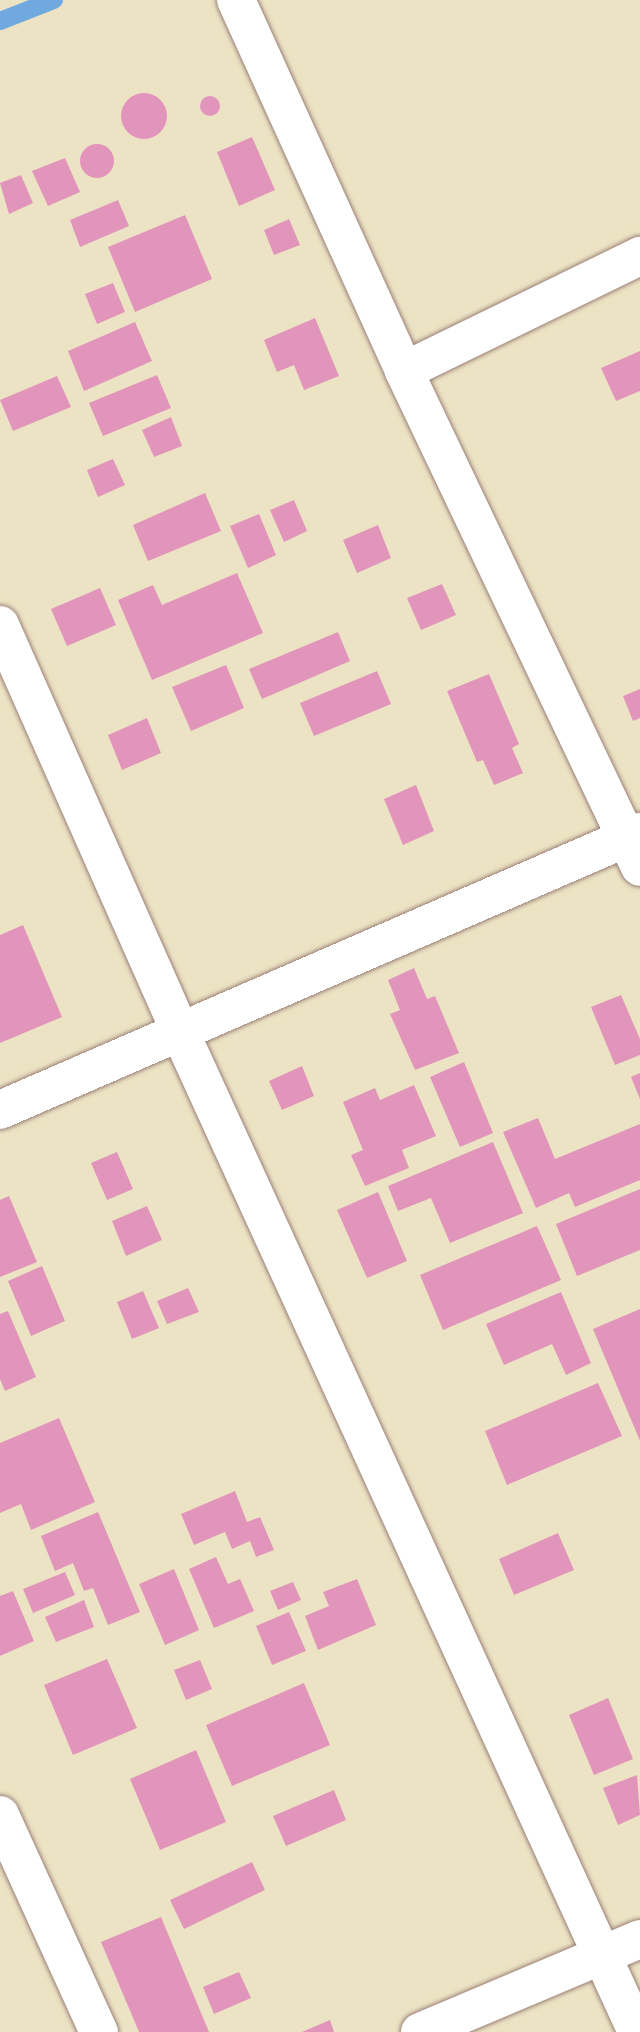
<!DOCTYPE html>
<style>
body{margin:0}
#map{position:relative;width:640px;height:2032px;overflow:hidden;background:#ece3c4;font-family:"Sorts Mill Goudy",serif}
div>[style]{position:absolute}
[style*='--x']{left:calc(var(--x)*1px);top:calc(var(--y)*1px);width:calc(var(--w)*1px);rotate:calc(var(--a)*1deg)}
.stream>*{height:18px;margin:-9px;padding:0 9px;transform-origin:9px;border-radius:9px;background:#6fa9e0}
.building>*{inset:0;background:#e295bb}
.round{border-radius:50%}
.roads{filter:drop-shadow(0 0 2px #9b8178) drop-shadow(0 0 2px #9b8178)}
.minor>*{height:38px;margin:-19px;padding:0 19px;transform-origin:19px;border-radius:19px;background:#fff}
span{translate:-50% -50%;white-space:nowrap;text-align:center;line-height:1.15;-webkit-text-stroke:6px #f7f3e8;paint-order:stroke}
</style>
<div id="map">
<div class="stream">
<div style="--x:0;--y:21;--w:58;--a:-21.3"></div>
</div>
<div class="building">
<div class="round" style="left:121px;top:93px;width:46px;height:46px"></div>
<div class="round" style="left:200px;top:96px;width:20px;height:20px"></div>
<div style="clip-path:polygon(252px 137px,275px 190px,239px 206px,217px 152px)"></div>
<div class="round" style="left:80px;top:144px;width:34px;height:34px"></div>
<div style="clip-path:polygon(65px 158px,80px 192px,48px 206px,32px 171px)"></div>
<div style="clip-path:polygon(21px 175px,33px 203px,9px 214px,0 183px)"></div>
<div style="clip-path:polygon(118px 200px,129px 226px,80px 247px,70px 220px)"></div>
<div style="clip-path:polygon(185px 215px,212px 279px,135px 312px,108px 247px)"></div>
<div style="clip-path:polygon(289px 219px,300px 245px,274px 255px,264px 230px)"></div>
<div style="clip-path:polygon(113px 283px,125px 312px,97px 324px,85px 294px)"></div>
<div style="clip-path:polygon(315px 318px,339px 376px,304px 390px,294px 365px,277px 372px,264px 340px)"></div>
<div style="clip-path:polygon(135px 322px,152px 361px,84px 391px,68px 351px)"></div>
<div style="clip-path:polygon(640px 351px,640px 391px,616px 401px,601px 368px)"></div>
<div style="clip-path:polygon(157px 375px,171px 408px,103px 436px,89px 403px)"></div>
<div style="clip-path:polygon(57px 376px,71px 407px,13px 431px,0 400px)"></div>
<div style="clip-path:polygon(171px 417px,182px 446px,154px 457px,142px 430px)"></div>
<div style="clip-path:polygon(113px 459px,125px 485px,98px 497px,87px 470px)"></div>
<div style="clip-path:polygon(205px 493px,221px 531px,148px 561px,133px 525px)"></div>
<div style="clip-path:polygon(294px 500px,307px 531px,284px 542px,270px 510px)"></div>
<div style="clip-path:polygon(259px 514px,276px 555px,248px 568px,230px 526px)"></div>
<div style="clip-path:polygon(378px 525px,391px 558px,357px 573px,343px 540px)"></div>
<div style="clip-path:polygon(237px 573px,263px 633px,152px 680px,118px 600px,153px 585px,162px 605px)"></div>
<div style="clip-path:polygon(442px 584px,456px 615px,421px 630px,407px 598px)"></div>
<div style="clip-path:polygon(100px 588px,116px 625px,67px 646px,51px 609px)"></div>
<div style="clip-path:polygon(338px 632px,350px 661px,262px 699px,249px 669px)"></div>
<div style="clip-path:polygon(226px 665px,244px 708px,191px 731px,172px 687px)"></div>
<div style="clip-path:polygon(377px 671px,391px 704px,314px 736px,300px 703px)"></div>
<div style="clip-path:polygon(489px 674px,519px 744px,512px 748px,523px 773px,494px 785px,483px 760px,477px 762px,447px 691px)"></div>
<div style="clip-path:polygon(640px 689px,640px 718px,633px 721px,623px 696px)"></div>
<div style="clip-path:polygon(147px 718px,161px 753px,122px 770px,108px 735px)"></div>
<div style="clip-path:polygon(416px 785px,434px 831px,403px 845px,384px 799px)"></div>
<div style="clip-path:polygon(23px 925px,62px 1017px,0 1043px,0 935px)"></div>
<div style="clip-path:polygon(414px 968px,427px 999px,435px 996px,459px 1053px,415px 1070px,390px 1014px,400px 1010px,388px 980px)"></div>
<div style="clip-path:polygon(621px 995px,640px 1039px,640px 1055px,615px 1065px,591px 1007px)"></div>
<div style="clip-path:polygon(464px 1062px,493px 1133px,460px 1147px,430px 1077px)"></div>
<div style="clip-path:polygon(302px 1066px,314px 1096px,282px 1110px,269px 1081px)"></div>
<div style="clip-path:polygon(640px 1073px,640px 1099px,631px 1077px)"></div>
<div style="clip-path:polygon(414px 1085px,436px 1136px,402px 1150px,409px 1168px,365px 1186px,351px 1155px,363px 1150px,343px 1102px,375px 1088px,380px 1100px)"></div>
<div style="clip-path:polygon(538px 1118px,555px 1159px,640px 1124px,640px 1180px,575px 1207px,569px 1193px,536px 1208px,503px 1132px)"></div>
<div style="clip-path:polygon(493px 1142px,523px 1213px,450px 1243px,431px 1198px,398px 1211px,388px 1186px)"></div>
<div style="clip-path:polygon(117px 1152px,133px 1189px,107px 1200px,91px 1163px)"></div>
<div style="clip-path:polygon(640px 1189px,640px 1250px,577px 1276px,556px 1224px)"></div>
<div style="clip-path:polygon(378px 1192px,407px 1261px,367px 1278px,337px 1210px)"></div>
<div style="clip-path:polygon(9px 1196px,37px 1262px,0 1277px,0 1200px)"></div>
<div style="clip-path:polygon(147px 1206px,162px 1240px,126px 1256px,112px 1221px)"></div>
<div style="clip-path:polygon(537px 1226px,561px 1280px,443px 1330px,420px 1275px)"></div>
<div style="clip-path:polygon(42px 1266px,65px 1321px,31px 1336px,8px 1281px)"></div>
<div style="clip-path:polygon(188px 1288px,199px 1312px,167px 1324px,157px 1301px)"></div>
<div style="clip-path:polygon(143px 1291px,159px 1328px,132px 1339px,117px 1302px)"></div>
<div style="clip-path:polygon(561px 1292px,591px 1363px,566px 1375px,552px 1344px,504px 1365px,486px 1324px)"></div>
<div style="clip-path:polygon(640px 1309px,640px 1441px,593px 1329px)"></div>
<div style="clip-path:polygon(8px 1311px,36px 1377px,5px 1391px,0 1379px,0 1314px)"></div>
<div style="clip-path:polygon(598px 1383px,622px 1436px,507px 1485px,485px 1431px)"></div>
<div style="clip-path:polygon(59px 1418px,95px 1502px,31px 1530px,21px 1504px,0 1513px,0 1443px)"></div>
<div style="clip-path:polygon(235px 1491px,247px 1522px,260px 1517px,274px 1550px,256px 1557px,250px 1541px,232px 1549px,225px 1532px,194px 1545px,181px 1514px)"></div>
<div style="clip-path:polygon(98px 1512px,140px 1612px,108px 1625px,93px 1588px,84px 1591px,73px 1563px,55px 1571px,41px 1536px)"></div>
<div style="clip-path:polygon(558px 1533px,574px 1570px,514px 1595px,499px 1559px)"></div>
<div style="clip-path:polygon(216px 1557px,228px 1584px,240px 1579px,254px 1611px,214px 1628px,189px 1569px)"></div>
<div style="clip-path:polygon(174px 1569px,199px 1630px,165px 1645px,139px 1584px)"></div>
<div style="clip-path:polygon(65px 1572px,75px 1595px,33px 1613px,23px 1589px)"></div>
<div style="clip-path:polygon(357px 1579px,376px 1625px,318px 1650px,305px 1616px,329px 1606px,323px 1592px)"></div>
<div style="clip-path:polygon(293px 1582px,301px 1600px,278px 1610px,270px 1591px)"></div>
<div style="clip-path:polygon(13px 1591px,34px 1641px,0 1656px,0 1596px)"></div>
<div style="clip-path:polygon(84px 1600px,94px 1627px,56px 1642px,45px 1617px)"></div>
<div style="clip-path:polygon(289px 1612px,306px 1651px,272px 1665px,256px 1626px)"></div>
<div style="clip-path:polygon(107px 1659px,137px 1728px,73px 1755px,44px 1685px)"></div>
<div style="clip-path:polygon(200px 1660px,212px 1689px,186px 1700px,174px 1670px)"></div>
<div style="clip-path:polygon(304px 1683px,330px 1745px,232px 1786px,206px 1725px)"></div>
<div style="clip-path:polygon(608px 1698px,633px 1759px,594px 1775px,569px 1715px)"></div>
<div style="clip-path:polygon(196px 1750px,226px 1822px,160px 1850px,130px 1779px)"></div>
<div style="clip-path:polygon(637px 1775px,640px 1815px,618px 1825px,603px 1788px)"></div>
<div style="clip-path:polygon(334px 1790px,346px 1820px,286px 1846px,273px 1816px)"></div>
<div style="clip-path:polygon(252px 1862px,265px 1890px,184px 1929px,170px 1900px)"></div>
<div style="clip-path:polygon(161px 1917px,209px 2032px,139px 2032px,101px 1942px)"></div>
<div style="clip-path:polygon(239px 1972px,251px 1998px,214px 2014px,203px 1987px)"></div>
<div style="clip-path:polygon(330px 2020px,334px 2032px,302px 2032px)"></div>
</div>
<div class="roads">
<div class="minor">
<div style="--x:236;--y:0;--w:407;--a:65.6"></div>
<div style="--x:404;--y:371;--w:549;--a:64.55"></div>
<div style="--x:404;--y:371;--w:263;--a:-26"></div>
<div style="--x:0;--y:625;--w:445;--a:66.1"></div>
<div style="--x:180;--y:1032;--w:1099;--a:65.44"></div>
<div style="--x:0;--y:1110;--w:698;--a:-23.48"></div>
<div style="--x:0;--y:1815;--w:239;--a:65.5"></div>
<div style="--x:420;--y:2032;--w:239;--a:-22.9"></div>
</div>
</div>
</div>
